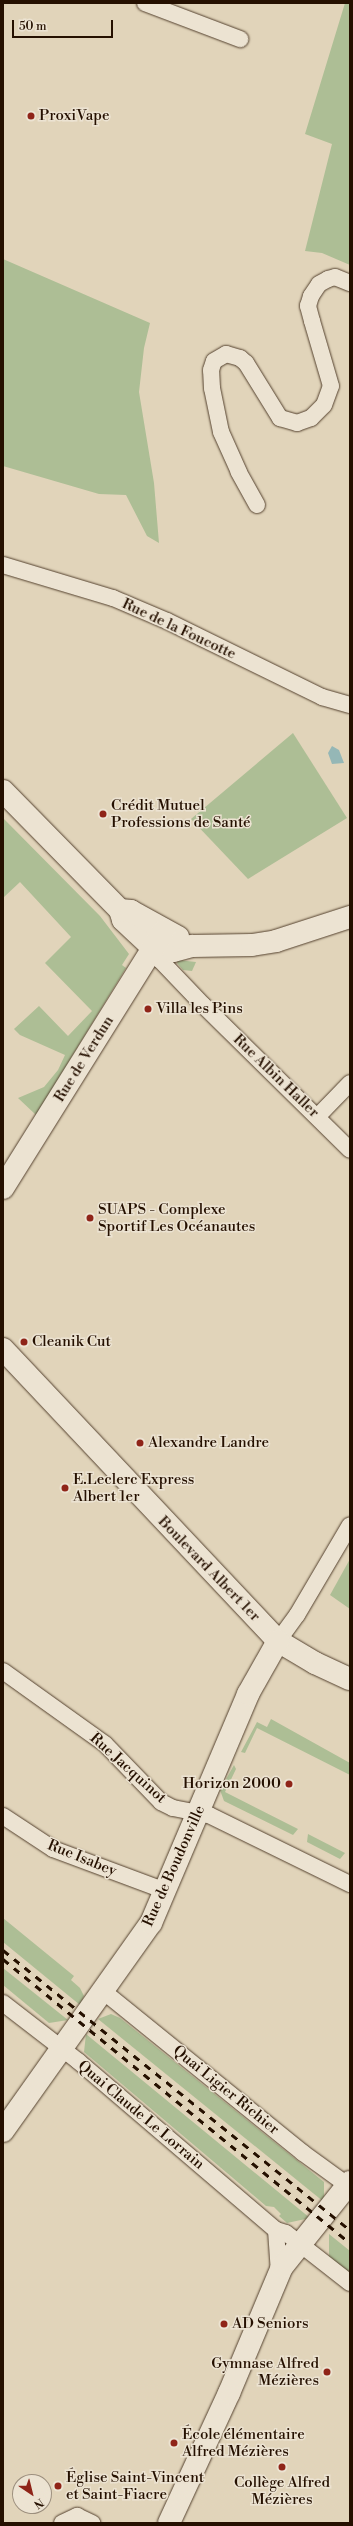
<!DOCTYPE html>
<meta charset="utf-8">
<style>
body{margin:0}
#map{position:relative;width:353px;height:2526px;overflow:hidden;background:#e1d4ba;font-family:"Libre Bodoni",serif}
div>[style]{position:absolute}
[style*='--x']{left:calc(var(--x)*1px);top:calc(var(--y)*1px);width:calc(var(--w)*1px);rotate:calc(var(--a)*1deg)}
.green>*{inset:0;background:#adbe95}
.water>*{inset:0;background:#95b7b6}
.roads{filter:drop-shadow(0 0 1px #54412e) drop-shadow(0 0 1px #54412e)}
.street>*{height:16px;margin:-8px;padding:0 8px;transform-origin:8px;border-radius:8px;background:#ece3d2}
.secondary>*{height:22px;margin:-11px;padding:0 11px;transform-origin:11px;border-radius:11px;background:#ece3d2}
.rail>*{height:3px;margin-top:-1.5px;transform-origin:0;background:repeating-linear-gradient(90deg,#251000 0 7px,transparent 0 14px)}
.dots>*{width:11px;height:11px;translate:-50% -50%;box-sizing:border-box;border:2px solid #ece3d2;border-radius:50%}
span{translate:-50% -50%;white-space:nowrap;text-align:center;line-height:1.15;-webkit-text-stroke:3px #ece3d2;paint-order:stroke}
.poi-label{font-size:15px;color:#251000}
.left{translate:0 -50%;text-align:left}
.right{translate:-100% -50%;text-align:right}
.street-label{font-size:15px;color:#251000}
.frame{position:absolute;inset:0;border:4px solid #251000;pointer-events:none}
.north{position:absolute;left:12px;top:2474px;width:40px;height:40px;box-sizing:border-box;background:#ece3d2;border:1px solid #9c8f7e;border-radius:50%;rotate:145deg;font-size:11px;font-weight:700;line-height:16px;text-align:center;color:#251000}
.north::after{content:'';display:block;margin:auto;width:14px;height:18px;background:#8f2418;clip-path:polygon(50% 0,100% 100%,50% 72%,0 100%)}
.scale{position:absolute;left:12px;top:20px;width:101px;height:18px;box-sizing:border-box;border:2px solid #251000;border-top:0;padding-left:5px;font-size:12px;line-height:14px;white-space:nowrap;color:#251000;-webkit-text-stroke:3px #ece3d2;paint-order:stroke}
</style>
<div id="map">
<div class="green">
<div style="clip-path:polygon(345px 3px,350px 3px,350px 265px,322px 253px,305px 251px,332px 144px,305px 134px)"></div>
<div style="clip-path:polygon(3px 259px,150px 323px,144px 348px,139px 392px,154px 483px,159px 543px,147px 536px,126px 495px,99px 494px,3px 466px)"></div>
<div style="clip-path:polygon(293px 733px,347px 818px,248px 879px,191px 819px)"></div>
<div style="clip-path:polygon(3px 818px,100px 916px,129px 954px,122px 965px,126px 968px,36px 1115px,18px 1098px,44px 1087px,58px 1070px,65px 1055px,20px 1035px,14px 1029px,39px 1006px,68px 1036px,92px 1011px,45px 963px,71px 937px,20px 882px,3px 898px)"></div>
<div style="clip-path:polygon(178px 960px,196px 962px,192px 971px,183px 970px,177px 963px)"></div>
<div style="clip-path:polygon(350px 1559px,350px 1609px,330px 1595px)"></div>
<div style="clip-path:polygon(271px 1719px,350px 1763px,350px 1775px,257px 1728px,245px 1753px,241px 1752px,257px 1722px,267px 1727px)"></div>
<div style="clip-path:polygon(234px 1765px,236px 1769px,225px 1792px,298px 1829px,293px 1835px,224px 1801px,220px 1790px)"></div>
<div style="clip-path:polygon(308px 1834px,345px 1853px,340px 1859px,307px 1842px)"></div>
<div style="clip-path:polygon(3px 1918px,74px 1976px,71px 1980px,80px 1988px,84px 1996px,80px 2005px,3px 1942px)"></div>
<div style="clip-path:polygon(3px 1968px,68px 2020px,49px 2023px,3px 1985px)"></div>
<div style="clip-path:polygon(111px 2014px,120px 2018px,324px 2182px,324px 2202px,98px 2019px)"></div>
<div style="clip-path:polygon(86px 2034px,310px 2218px,287px 2223px,279px 2216px,281px 2214px,274px 2207px,266px 2206px,84px 2052px)"></div>
<div style="clip-path:polygon(329px 2234px,350px 2251px,350px 2275px,329px 2259px)"></div>
</div>
<div class="water">
<div style="clip-path:polygon(332px 746px,339px 750px,344px 763px,332px 764px,328px 753px)"></div>
</div>
<div class="roads">
<div class="street">
<div style="--x:145;--y:3;--w:102;--a:20.8"></div>
<div style="--x:257;--y:505;--w:38;--a:-119"></div>
<div style="--x:239;--y:472;--w:44;--a:-114.2"></div>
<div style="--x:221;--y:432;--w:45;--a:-101.6"></div>
<div style="--x:212;--y:388;--w:18;--a:-93"></div>
<div style="--x:211;--y:370;--w:9;--a:-72"></div>
<div style="--x:214;--y:361;--w:14;--a:-30"></div>
<div style="--x:226;--y:354;--w:15;--a:16"></div>
<div style="--x:240;--y:358;--w:8;--a:40"></div>
<div style="--x:246;--y:363;--w:65;--a:58.3"></div>
<div style="--x:280;--y:418;--w:18;--a:16"></div>
<div style="--x:297;--y:423;--w:15;--a:-20"></div>
<div style="--x:311;--y:418;--w:18;--a:-45"></div>
<div style="--x:324;--y:405;--w:20;--a:-70"></div>
<div style="--x:331;--y:386;--w:68;--a:-106.3"></div>
<div style="--x:312;--y:321;--w:16;--a:-105"></div>
<div style="--x:308;--y:306;--w:10;--a:-73"></div>
<div style="--x:311;--y:296;--w:14;--a:-56"></div>
<div style="--x:319;--y:284;--w:10;--a:-29"></div>
<div style="--x:328;--y:279;--w:7;--a:-16"></div>
<div style="--x:335;--y:277;--w:16;--a:22"></div>
<div style="--x:3;--y:565;--w:115;--a:16.7"></div>
<div style="--x:113;--y:598;--w:59;--a:23.1"></div>
<div style="--x:167;--y:621;--w:173;--a:26.1"></div>
<div style="--x:322;--y:697;--w:29;--a:16"></div>
<div style="--x:154;--y:949;--w:13;--a:61"></div>
<div style="--x:160;--y:960;--w:62;--a:46.3"></div>
<div style="--x:203;--y:1005;--w:206;--a:44.6"></div>
<div style="--x:318;--y:1116;--w:46;--a:-45.9"></div>
<div style="--x:278;--y:1641;--w:32;--a:-54"></div>
<div style="--x:297;--y:1615;--w:104;--a:-59.5"></div>
<div style="--x:3;--y:1671;--w:125;--a:35.6"></div>
<div style="--x:105;--y:1744;--w:81;--a:46"></div>
<div style="--x:161;--y:1802;--w:13;--a:27"></div>
<div style="--x:173;--y:1808;--w:37;--a:11"></div>
<div style="--x:209;--y:1815;--w:157;--a:26.1"></div>
<div style="--x:3;--y:1816;--w:60;--a:33.4"></div>
<div style="--x:53;--y:1849;--w:121;--a:20.4"></div>
<div style="--x:103;--y:1991;--w:257;--a:39"></div>
<div style="--x:303;--y:2153;--w:58;--a:35.9"></div>
<div style="--x:3;--y:2003;--w:95;--a:37.7"></div>
<div style="--x:78;--y:2061;--w:260;--a:40.5"></div>
<div style="--x:276;--y:2230;--w:10;--a:17"></div>
<div style="--x:286;--y:2233;--w:81;--a:38"></div>
<div style="--x:276;--y:2230;--w:43;--a:86"></div>
<div style="--x:62;--y:2523;--w:17;--a:-25"></div>
<div style="--x:77;--y:2516;--w:17;--a:25"></div>
</div>
<div class="secondary">
<div style="--x:3;--y:791;--w:167;--a:45.5"></div>
<div style="--x:120;--y:910;--w:10;--a:73"></div>
<div style="--x:123;--y:920;--w:42;--a:43.1"></div>
<div style="--x:154;--y:949;--w:19;--a:6"></div>
<div style="--x:173;--y:951;--w:20;--a:-15"></div>
<div style="--x:192;--y:946;--w:60;--a:-1"></div>
<div style="--x:252;--y:945;--w:24;--a:-9"></div>
<div style="--x:276;--y:941;--w:78;--a:-18"></div>
<div style="--x:120;--y:910;--w:11;--a:5"></div>
<div style="--x:131;--y:911;--w:54;--a:29"></div>
<div style="--x:3;--y:1188;--w:304;--a:-58"></div>
<div style="--x:3;--y:1349;--w:401;--a:46.7"></div>
<div style="--x:278;--y:1641;--w:43;--a:30.7"></div>
<div style="--x:315;--y:1663;--w:38;--a:25"></div>
<div style="--x:3;--y:2131;--w:255;--a:-54.6"></div>
<div style="--x:151;--y:1923;--w:249;--a:-67"></div>
<div style="--x:248;--y:1694;--w:61;--a:-60.5"></div>
<div style="--x:169;--y:2523;--w:143;--a:-65.2"></div>
<div style="--x:229;--y:2393;--w:137;--a:-67.2"></div>
<div style="--x:282;--y:2267;--w:109;--a:-51.3"></div>
</div>
</div>
<div class="rail">
<div style="--x:3;--y:1950;--w:446;--a:38.9"></div>
<div style="--x:3;--y:1959;--w:448;--a:39.3"></div>
</div>
<div class="dots">
<div style="left:31px;top:116px;background:#8f2418"></div>
<div style="left:103px;top:814px;background:#8f2418"></div>
<div style="left:148px;top:1009px;background:#8f2418"></div>
<div style="left:90px;top:1218px;background:#8f2418"></div>
<div style="left:24px;top:1342px;background:#8f2418"></div>
<div style="left:140px;top:1443px;background:#8f2418"></div>
<div style="left:65px;top:1488px;background:#8f2418"></div>
<div style="left:289px;top:1784px;background:#8f2418"></div>
<div style="left:224px;top:2324px;background:#8f2418"></div>
<div style="left:327px;top:2372px;background:#8f2418"></div>
<div style="left:174px;top:2443px;background:#8f2418"></div>
<div style="left:282px;top:2467px;background:#8f2418"></div>
<div style="left:58px;top:2486px;background:#8f2418"></div>
</div>
<div class="poi-label">
<span class="left" style="left:39px;top:116px">ProxiVape</span>
<span class="left" style="left:111px;top:814px">Crédit Mutuel<br>Professions de Santé</span>
<span class="left" style="left:156px;top:1009px">Villa les Pins</span>
<span class="left" style="left:98px;top:1218px">SUAPS - Complexe<br>Sportif Les Océanautes</span>
<span class="left" style="left:32px;top:1342px">Cleanik Cut</span>
<span class="left" style="left:148px;top:1443px">Alexandre Landre</span>
<span class="left" style="left:73px;top:1488px">E.Leclerc Express<br>Albert 1er</span>
<span class="right" style="left:281px;top:1784px">Horizon 2000</span>
<span class="left" style="left:232px;top:2324px">AD Seniors</span>
<span class="right" style="left:319px;top:2372px">Gymnase Alfred<br>Mézières</span>
<span class="left" style="left:182px;top:2443px">École élémentaire<br>Alfred Mézières</span>
<span class="left" style="left:66px;top:2486px">Église Saint-Vincent<br>et Saint-Fiacre</span>
<span style="left:282px;top:2491px">Collège Alfred<br>Mézières</span>
</div>
<div class="street-label">
<span style="left:179px;top:629px;rotate:25deg">Rue de la Foucotte</span>
<span style="left:84px;top:1059px;rotate:-58deg">Rue de Verdun</span>
<span style="left:276px;top:1076px;rotate:44deg">Rue Albin Haller</span>
<span style="left:209px;top:1569px;rotate:46deg">Boulevard Albert 1er</span>
<span style="left:128px;top:1768px;rotate:42deg">Rue Jacquinot</span>
<span style="left:82px;top:1858px;rotate:22deg">Rue Isabey</span>
<span style="left:174px;top:1866px;rotate:-66deg">Rue de Boudonville</span>
<span style="left:226px;top:2090px;rotate:39deg">Quai Ligier Richier</span>
<span style="left:141px;top:2115px;rotate:40deg">Quai Claude Le Lorrain</span>
</div>
<div class="frame"></div>
<div class="north">N</div>
<div class="scale">50 m</div>
</div>
